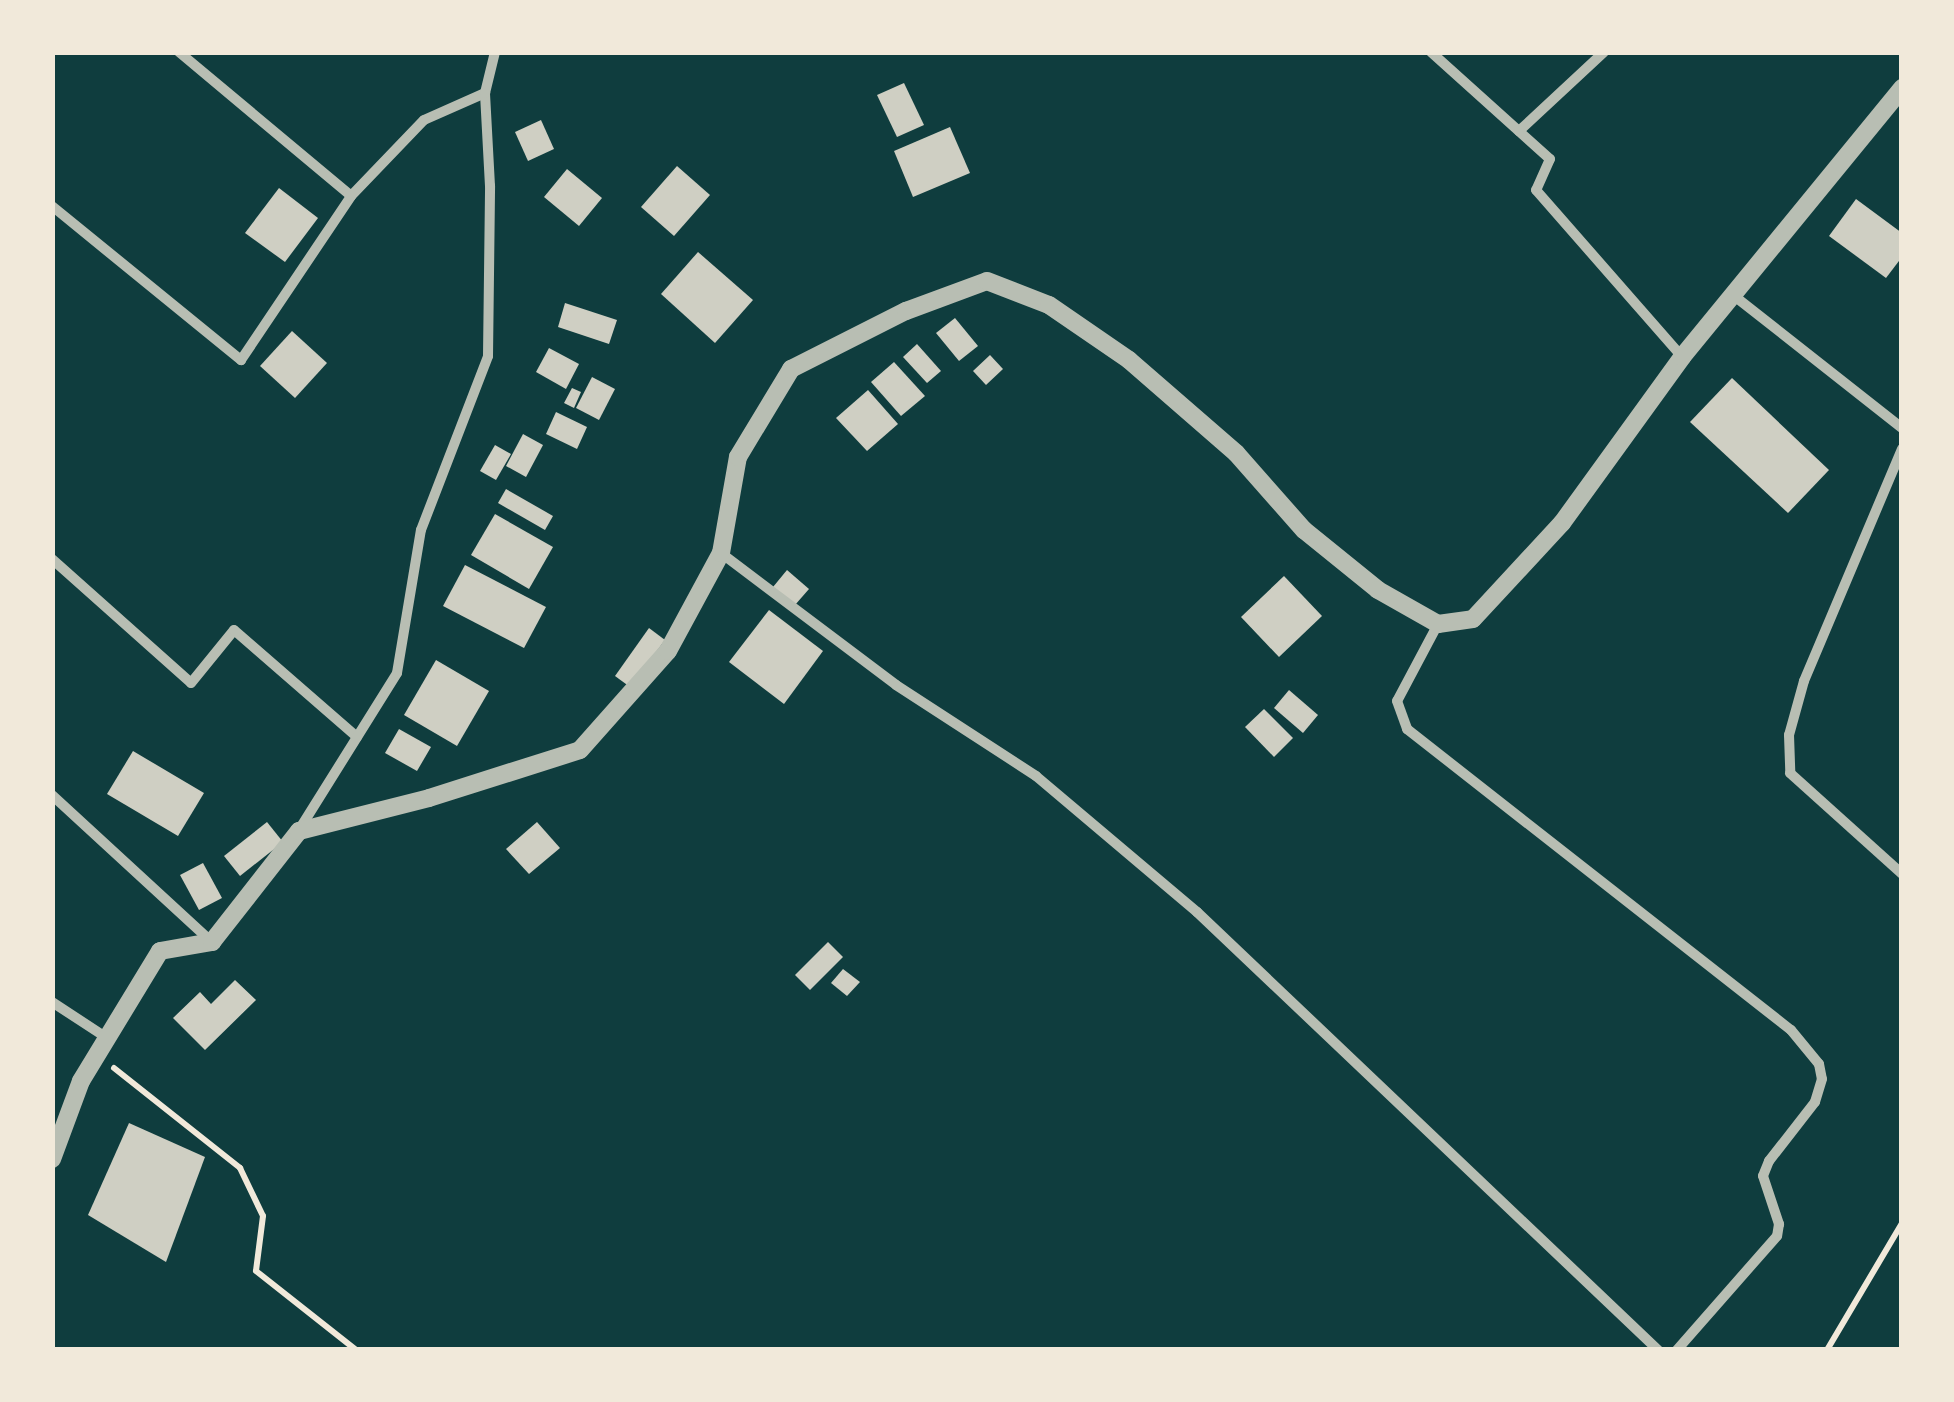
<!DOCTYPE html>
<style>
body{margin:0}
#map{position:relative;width:1954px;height:1402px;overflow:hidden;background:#0f3d3e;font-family:"DejaVu Sans",sans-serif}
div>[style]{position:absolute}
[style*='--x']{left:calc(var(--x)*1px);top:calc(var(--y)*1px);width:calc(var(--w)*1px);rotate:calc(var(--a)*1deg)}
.building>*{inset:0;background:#cfcfc3}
.path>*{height:6px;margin:-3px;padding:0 3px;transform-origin:3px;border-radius:3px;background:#f1e9da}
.minor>*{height:10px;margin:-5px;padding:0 5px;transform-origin:5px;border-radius:5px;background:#b8beb3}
.tertiary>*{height:18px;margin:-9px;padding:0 9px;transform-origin:9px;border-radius:9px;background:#b8beb3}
span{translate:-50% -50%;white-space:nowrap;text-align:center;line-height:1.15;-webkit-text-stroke:10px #f1e9da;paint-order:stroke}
.frame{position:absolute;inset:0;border:55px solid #f1e9da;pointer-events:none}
</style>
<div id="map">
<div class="building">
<div style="clip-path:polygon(904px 83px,924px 125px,897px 137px,877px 95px)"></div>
<div style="clip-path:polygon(541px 120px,554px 149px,528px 161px,515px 132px)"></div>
<div style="clip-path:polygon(950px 127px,970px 173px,913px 197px,894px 151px)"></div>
<div style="clip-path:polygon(677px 166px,710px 195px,674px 236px,641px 207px)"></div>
<div style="clip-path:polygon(567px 169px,602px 198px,579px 226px,544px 197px)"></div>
<div style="clip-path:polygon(279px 188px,318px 218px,285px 262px,245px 233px)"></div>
<div style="clip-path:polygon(1856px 199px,1902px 233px,1902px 257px,1886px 278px,1829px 236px)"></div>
<div style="clip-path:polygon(698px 252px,753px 300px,715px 343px,661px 294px)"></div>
<div style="clip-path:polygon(565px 303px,617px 320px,609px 344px,558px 327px)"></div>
<div style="clip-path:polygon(955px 318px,978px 346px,959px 361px,936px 333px)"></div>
<div style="clip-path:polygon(292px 331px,327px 363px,295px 398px,260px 366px)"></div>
<div style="clip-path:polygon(917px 344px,941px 371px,927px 383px,903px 357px)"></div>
<div style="clip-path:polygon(549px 348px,579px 364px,566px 389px,536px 372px)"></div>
<div style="clip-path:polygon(990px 355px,1003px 369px,986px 385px,973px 371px)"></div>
<div style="clip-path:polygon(894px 362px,925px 396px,901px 416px,871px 382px)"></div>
<div style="clip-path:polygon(592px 377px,615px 389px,599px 420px,576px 408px)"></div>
<div style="clip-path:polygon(1732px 378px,1829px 470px,1788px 513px,1690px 422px)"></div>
<div style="clip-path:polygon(572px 388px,581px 392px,574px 408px,564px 403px)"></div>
<div style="clip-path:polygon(868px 390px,898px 424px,867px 451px,836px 418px)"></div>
<div style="clip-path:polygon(556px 412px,587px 427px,577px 449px,546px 434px)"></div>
<div style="clip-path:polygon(523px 434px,543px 445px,526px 477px,506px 466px)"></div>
<div style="clip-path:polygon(495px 445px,511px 454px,496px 480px,480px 471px)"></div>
<div style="clip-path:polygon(506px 489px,553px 516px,545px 530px,498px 503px)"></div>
<div style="clip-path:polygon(495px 514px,553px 547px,529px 589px,471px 555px)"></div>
<div style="clip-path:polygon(465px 565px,546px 607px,524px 648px,443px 606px)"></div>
<div style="clip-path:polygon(787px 570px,809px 589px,795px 605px,773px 587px)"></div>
<div style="clip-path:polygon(1284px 576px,1322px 616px,1279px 657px,1241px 617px)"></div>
<div style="clip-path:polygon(769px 610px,823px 651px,784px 704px,729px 662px)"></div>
<div style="clip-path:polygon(649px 628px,665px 640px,630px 687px,615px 676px)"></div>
<div style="clip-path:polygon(436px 660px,489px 691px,457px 746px,404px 715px)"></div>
<div style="clip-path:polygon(1289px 690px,1318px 715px,1303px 733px,1274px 708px)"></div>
<div style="clip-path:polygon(1264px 709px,1293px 738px,1274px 757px,1245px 727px)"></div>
<div style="clip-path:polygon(399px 729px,431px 747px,417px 771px,385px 753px)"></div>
<div style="clip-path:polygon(133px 751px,204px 793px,178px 836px,107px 794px)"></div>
<div style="clip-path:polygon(267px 822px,283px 842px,240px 876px,224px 856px)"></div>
<div style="clip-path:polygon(537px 822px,560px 848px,529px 874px,506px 849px)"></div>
<div style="clip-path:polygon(203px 863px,222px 898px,199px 910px,180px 875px)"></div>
<div style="clip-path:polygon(828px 942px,843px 957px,810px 990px,795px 975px)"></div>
<div style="clip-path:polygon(843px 969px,860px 982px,847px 996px,831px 983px)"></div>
<div style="clip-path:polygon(235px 980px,256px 1000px,205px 1050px,173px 1018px,200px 992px,211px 1004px)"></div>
<div style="clip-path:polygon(129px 1123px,205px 1157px,166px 1262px,88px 1215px)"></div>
</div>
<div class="path">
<div style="--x:114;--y:1068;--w:161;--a:38.4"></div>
<div style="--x:240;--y:1168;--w:53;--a:64.4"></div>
<div style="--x:263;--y:1216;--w:55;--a:97.3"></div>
<div style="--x:256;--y:1271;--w:127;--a:38.3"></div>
<div style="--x:1827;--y:1350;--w:147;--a:-59.4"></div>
</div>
<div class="minor">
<div style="--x:179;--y:52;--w:224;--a:39.9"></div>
<div style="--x:1431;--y:52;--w:160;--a:42"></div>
<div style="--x:1550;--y:159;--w:34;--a:114"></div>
<div style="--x:1536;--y:190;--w:222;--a:48.8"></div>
<div style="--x:1519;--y:131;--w:116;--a:-42.9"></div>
<div style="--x:52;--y:206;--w:244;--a:39.2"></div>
<div style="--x:241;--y:360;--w:197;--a:-56.1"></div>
<div style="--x:351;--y:196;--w:105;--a:-46.2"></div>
<div style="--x:424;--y:120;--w:67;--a:-23.9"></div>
<div style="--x:1733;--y:295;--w:215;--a:38.2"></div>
<div style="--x:1902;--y:449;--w:252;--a:112.9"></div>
<div style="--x:1804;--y:681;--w:56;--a:105.5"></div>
<div style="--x:1789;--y:735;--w:38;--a:88"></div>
<div style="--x:1790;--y:773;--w:151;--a:42"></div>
<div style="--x:721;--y:553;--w:219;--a:37"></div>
<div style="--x:896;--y:685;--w:167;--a:33"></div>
<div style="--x:1036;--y:776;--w:211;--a:40.2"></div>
<div style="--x:1197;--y:912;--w:636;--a:43.53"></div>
<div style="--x:52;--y:559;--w:186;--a:41.7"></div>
<div style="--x:191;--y:683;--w:68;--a:-50.9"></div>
<div style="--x:234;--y:630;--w:163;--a:41"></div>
<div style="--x:1438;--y:624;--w:87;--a:118"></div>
<div style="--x:1397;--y:701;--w:30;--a:70"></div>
<div style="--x:1407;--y:729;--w:488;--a:38.1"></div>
<div style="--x:1791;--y:1030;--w:44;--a:50.5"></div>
<div style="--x:1819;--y:1064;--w:15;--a:79"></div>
<div style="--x:1822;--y:1079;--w:24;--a:107"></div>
<div style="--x:1815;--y:1102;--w:75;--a:127.9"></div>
<div style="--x:1769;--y:1161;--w:16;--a:112"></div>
<div style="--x:1763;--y:1176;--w:51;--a:71.6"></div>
<div style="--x:1779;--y:1224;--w:12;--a:99"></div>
<div style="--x:1777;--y:1236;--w:152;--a:131.3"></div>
<div style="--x:52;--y:795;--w:216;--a:42.6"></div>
<div style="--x:299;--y:830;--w:185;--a:-58"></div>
<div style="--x:397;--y:673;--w:145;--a:-80.5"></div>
<div style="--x:421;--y:530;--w:186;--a:-68.9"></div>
<div style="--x:488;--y:356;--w:170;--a:-89.3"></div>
<div style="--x:490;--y:186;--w:93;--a:-93.1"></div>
<div style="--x:485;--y:93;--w:42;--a:-76.3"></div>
<div style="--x:52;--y:1002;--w:66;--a:33.2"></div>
</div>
<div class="tertiary">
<div style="--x:52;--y:1159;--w:83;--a:-69.6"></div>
<div style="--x:81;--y:1081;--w:152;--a:-58.7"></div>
<div style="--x:160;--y:951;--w:53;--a:-9.8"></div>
<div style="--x:212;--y:942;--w:141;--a:-51.9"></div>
<div style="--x:299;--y:831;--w:134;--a:-14.2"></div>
<div style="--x:429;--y:798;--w:158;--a:-17.6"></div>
<div style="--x:580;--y:750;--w:132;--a:-48.4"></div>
<div style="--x:668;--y:651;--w:111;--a:-61.6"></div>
<div style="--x:721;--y:553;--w:97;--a:-80"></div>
<div style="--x:738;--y:457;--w:103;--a:-58.9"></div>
<div style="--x:791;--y:369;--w:129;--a:-26.8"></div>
<div style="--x:906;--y:311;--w:86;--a:-20.3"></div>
<div style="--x:987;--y:281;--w:66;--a:21.2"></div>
<div style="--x:1049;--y:305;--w:97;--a:34.5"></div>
<div style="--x:1129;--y:360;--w:142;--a:41"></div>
<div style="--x:1236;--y:453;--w:103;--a:48.6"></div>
<div style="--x:1304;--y:530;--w:95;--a:39"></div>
<div style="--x:1378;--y:590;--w:69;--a:29.5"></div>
<div style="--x:1438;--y:624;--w:35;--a:-8"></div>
<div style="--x:1473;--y:619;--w:131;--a:-47.2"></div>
<div style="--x:1562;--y:523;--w:205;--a:-54.1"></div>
<div style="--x:1682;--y:357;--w:348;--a:-50.7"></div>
</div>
<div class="frame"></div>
</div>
